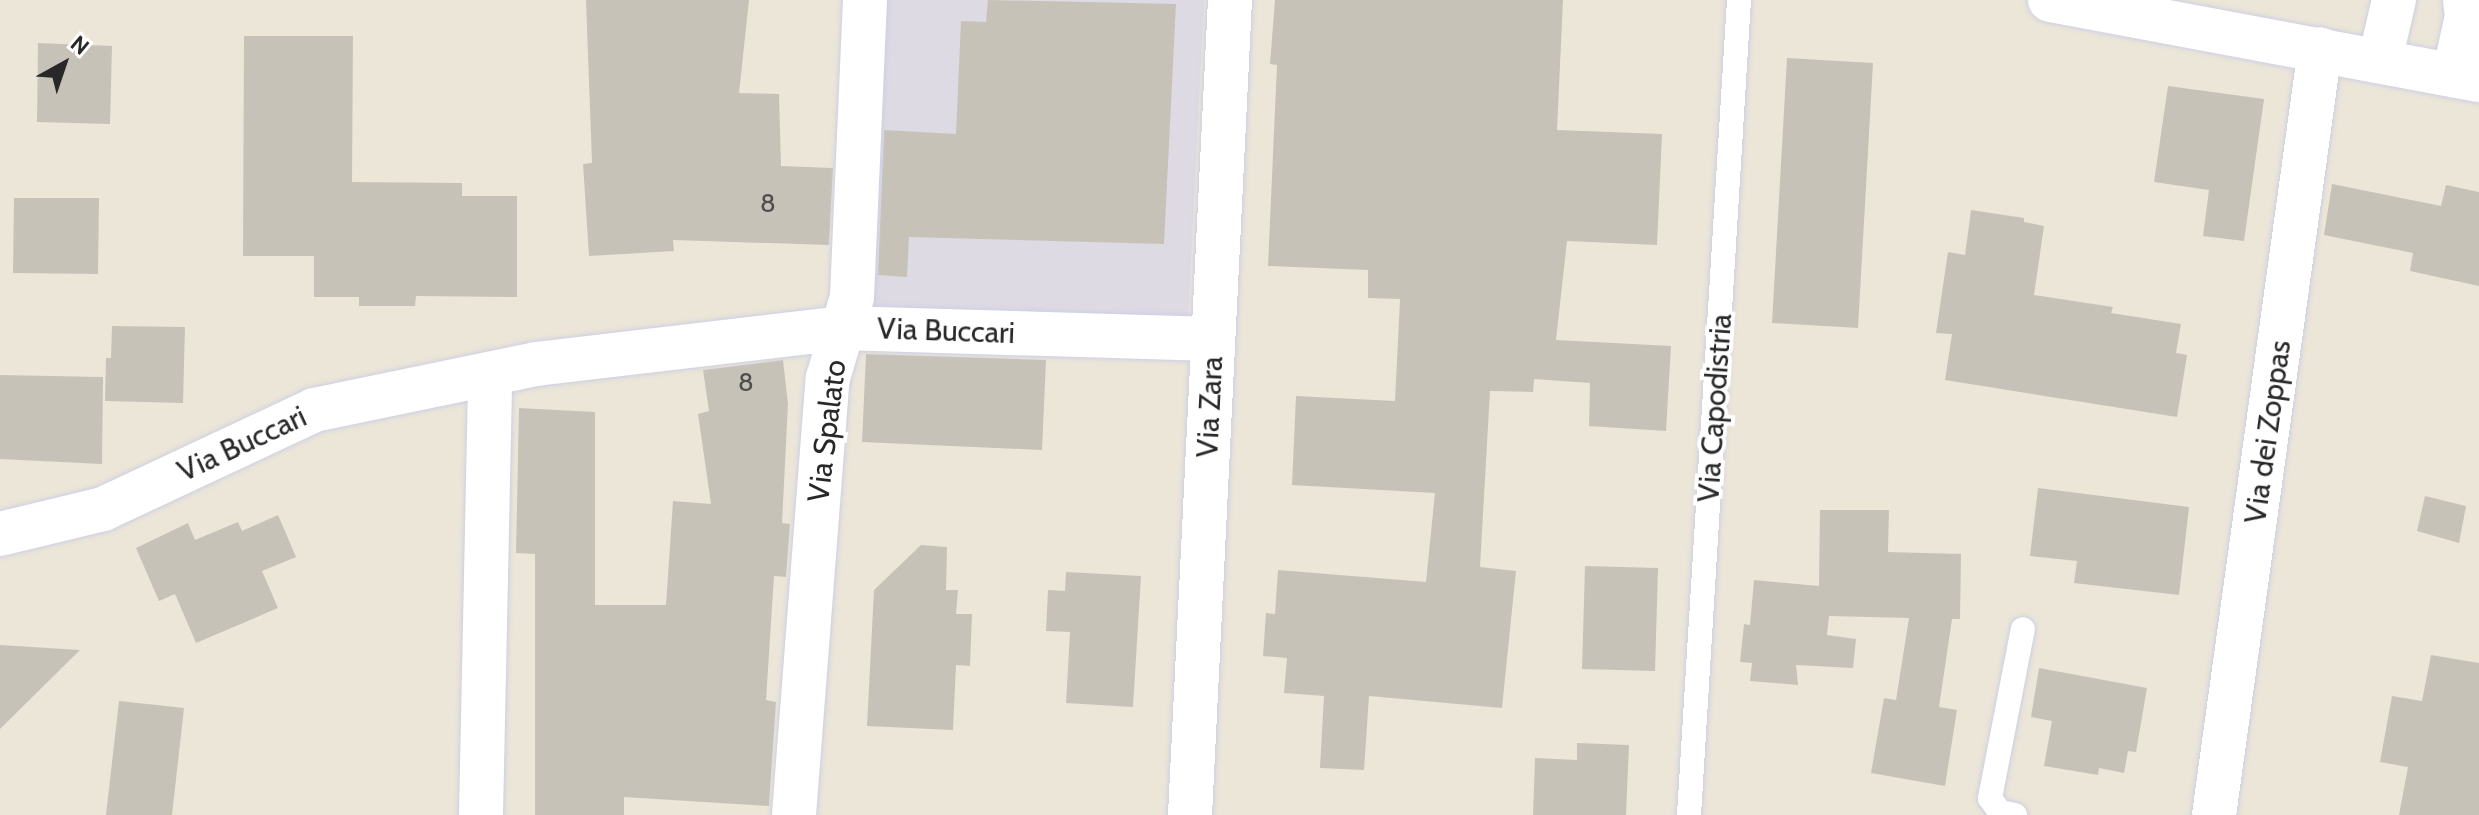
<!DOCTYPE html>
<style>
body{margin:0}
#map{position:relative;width:2479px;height:815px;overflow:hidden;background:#ece6d8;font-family:Cabin,sans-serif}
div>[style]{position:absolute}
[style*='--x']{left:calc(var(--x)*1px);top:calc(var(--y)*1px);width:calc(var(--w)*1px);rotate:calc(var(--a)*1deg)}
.industrial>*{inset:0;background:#dddae4}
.building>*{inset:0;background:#c7c2b8}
.roads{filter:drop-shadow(0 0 2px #cdcfe3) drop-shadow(0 0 2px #cdcfe3)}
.service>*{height:24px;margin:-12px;padding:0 12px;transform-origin:12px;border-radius:12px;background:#fff}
.minor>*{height:44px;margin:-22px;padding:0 22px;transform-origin:22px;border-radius:22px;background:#fff}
.tertiary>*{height:44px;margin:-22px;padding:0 22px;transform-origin:22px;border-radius:22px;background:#fff}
span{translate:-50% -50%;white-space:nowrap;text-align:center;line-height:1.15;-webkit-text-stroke:8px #fff;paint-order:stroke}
.number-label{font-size:26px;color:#504e4c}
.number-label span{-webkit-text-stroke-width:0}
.street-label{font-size:30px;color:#282828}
.north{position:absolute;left:24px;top:24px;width:80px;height:80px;-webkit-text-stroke:6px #fff;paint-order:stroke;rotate:40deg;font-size:22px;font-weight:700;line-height:32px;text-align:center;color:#282828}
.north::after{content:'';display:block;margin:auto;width:28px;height:36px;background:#282828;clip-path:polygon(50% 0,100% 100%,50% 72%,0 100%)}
</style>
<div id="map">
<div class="industrial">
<div style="clip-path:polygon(884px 0,1204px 0,1188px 319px,869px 306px)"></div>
</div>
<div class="building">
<div style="clip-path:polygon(586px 0,749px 0,739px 93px,779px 94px,781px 166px,833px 168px,829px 245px,673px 240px,674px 251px,589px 256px,583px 164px,592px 163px)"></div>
<div style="clip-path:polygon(988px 0,1176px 4px,1164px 244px,909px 237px,907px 277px,878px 275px,884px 130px,956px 134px,961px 21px,986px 22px)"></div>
<div style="clip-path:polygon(1275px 0,1563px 0,1557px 130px,1662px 134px,1657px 245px,1567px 241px,1556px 340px,1671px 346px,1666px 431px,1589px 426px,1590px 383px,1534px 379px,1533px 392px,1490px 391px,1480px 567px,1516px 571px,1502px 708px,1369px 696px,1364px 770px,1320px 768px,1324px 696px,1284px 693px,1287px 658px,1263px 656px,1266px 613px,1275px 614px,1278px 570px,1426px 582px,1435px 493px,1292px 485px,1296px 396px,1395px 401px,1400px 299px,1368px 298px,1368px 270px,1268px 266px,1277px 65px,1270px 64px)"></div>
<div style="clip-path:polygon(244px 36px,353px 36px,352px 182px,462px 183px,462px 196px,517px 196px,517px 297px,416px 296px,415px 306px,359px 306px,359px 297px,314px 297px,314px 256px,243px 256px)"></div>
<div style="clip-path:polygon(38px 43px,112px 46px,110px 124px,37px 122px)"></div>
<div style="clip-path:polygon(1787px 58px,1873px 63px,1858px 328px,1772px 323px)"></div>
<div style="clip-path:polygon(2168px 86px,2264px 99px,2244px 241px,2203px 236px,2209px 190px,2154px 182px)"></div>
<div style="clip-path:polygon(2332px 184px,2441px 206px,2446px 185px,2479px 192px,2479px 286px,2410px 271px,2413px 253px,2324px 235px)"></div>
<div style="clip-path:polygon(14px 198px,99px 198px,98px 274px,13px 273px)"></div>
<div style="clip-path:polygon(1971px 210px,2024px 218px,2024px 222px,2044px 226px,2034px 295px,2113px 307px,2111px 313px,2181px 324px,2176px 353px,2187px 355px,2177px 417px,1945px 380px,1952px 334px,1936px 333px,1948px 252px,1965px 255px)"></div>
<div style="clip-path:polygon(112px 326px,185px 327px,183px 403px,105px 401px,106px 358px,111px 358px)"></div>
<div style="clip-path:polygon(866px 354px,1046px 360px,1042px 450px,862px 442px)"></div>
<div style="clip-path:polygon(783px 360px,788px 404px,782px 523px,790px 524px,786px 577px,774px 576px,766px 700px,776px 702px,769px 806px,624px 797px,624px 815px,535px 815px,535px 554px,516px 553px,519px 408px,595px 412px,595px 605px,666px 605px,673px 501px,711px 504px,698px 414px,709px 411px,703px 370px)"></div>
<div style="clip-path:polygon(0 375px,103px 377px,102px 464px,0 459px)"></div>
<div style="clip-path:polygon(2038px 488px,2189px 507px,2179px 595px,2074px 583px,2077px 561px,2030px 556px)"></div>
<div style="clip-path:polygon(2425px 496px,2466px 506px,2459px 543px,2417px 531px)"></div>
<div style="clip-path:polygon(1820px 510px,1889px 510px,1888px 552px,1961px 554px,1960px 619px,1952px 619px,1939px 707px,1957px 710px,1945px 786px,1871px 773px,1884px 698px,1896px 700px,1909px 618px,1829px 616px,1827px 635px,1856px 639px,1853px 668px,1796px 665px,1798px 685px,1750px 681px,1752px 663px,1740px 662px,1744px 624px,1750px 625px,1754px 580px,1819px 586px)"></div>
<div style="clip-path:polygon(278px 515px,296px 557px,262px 571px,278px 608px,196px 643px,175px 594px,159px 601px,136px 548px,188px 523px,195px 540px,238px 522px,242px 531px)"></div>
<div style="clip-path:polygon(921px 545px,947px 547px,946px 590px,958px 590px,956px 614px,972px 614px,970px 666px,956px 665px,953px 730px,867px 726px,874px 590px)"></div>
<div style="clip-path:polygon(1585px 566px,1658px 568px,1655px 671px,1582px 669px)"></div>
<div style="clip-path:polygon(1066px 572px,1141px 576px,1133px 707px,1066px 703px,1070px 632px,1046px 631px,1048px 590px,1065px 591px)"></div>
<div style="clip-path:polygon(0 645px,80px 650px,0 729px)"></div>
<div style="clip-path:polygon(2431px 655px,2479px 663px,2479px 815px,2399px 815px,2408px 767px,2380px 762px,2392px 696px,2422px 701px)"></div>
<div style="clip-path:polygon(2039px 668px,2147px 688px,2136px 752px,2128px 751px,2124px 773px,2099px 768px,2098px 775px,2044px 766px,2052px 721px,2031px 717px)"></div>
<div style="clip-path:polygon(119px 701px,184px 708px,172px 815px,106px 815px)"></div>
<div style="clip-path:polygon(1577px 743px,1629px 745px,1626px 815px,1533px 815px,1535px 758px,1577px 760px)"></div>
</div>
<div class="roads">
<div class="service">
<div style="--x:1689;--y:815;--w:817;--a:-86.49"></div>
<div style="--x:2015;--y:815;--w:15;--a:-169"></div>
<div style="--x:2000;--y:812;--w:17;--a:-126"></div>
<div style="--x:1990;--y:798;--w:172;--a:-79"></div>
</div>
<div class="minor">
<div style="--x:2380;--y:60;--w:62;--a:-76.9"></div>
<div style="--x:2454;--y:75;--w:60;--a:-77.6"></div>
<div style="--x:2467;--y:16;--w:16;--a:-97"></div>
<div style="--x:0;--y:534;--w:106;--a:-13.6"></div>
<div style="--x:103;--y:509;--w:233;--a:-25.1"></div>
<div style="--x:314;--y:410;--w:227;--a:-11.7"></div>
<div style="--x:536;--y:364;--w:308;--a:-6.7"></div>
<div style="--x:842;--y:328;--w:371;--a:1.7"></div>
<div style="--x:481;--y:815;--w:441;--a:-88.8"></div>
<div style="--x:794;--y:815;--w:438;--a:-85.6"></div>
<div style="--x:828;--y:378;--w:84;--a:-73.5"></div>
<div style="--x:852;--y:297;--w:297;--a:-87.5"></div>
<div style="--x:1190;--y:815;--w:816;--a:-87.19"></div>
<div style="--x:2214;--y:815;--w:773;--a:-82.12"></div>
</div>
<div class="tertiary">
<div style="--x:2050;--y:0;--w:436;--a:10.6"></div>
</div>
</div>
<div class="number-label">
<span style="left:768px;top:204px">8</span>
<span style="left:746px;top:383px">8</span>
</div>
<div class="street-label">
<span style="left:946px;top:331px;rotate:2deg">Via Buccari</span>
<span style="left:1210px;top:407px;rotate:-87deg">Via Zara</span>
<span style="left:1715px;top:408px;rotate:-86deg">Via Capodistria</span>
<span style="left:827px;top:431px;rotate:-83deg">Via Spalato</span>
<span style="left:2268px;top:432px;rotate:-82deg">Via dei Zoppas</span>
<span style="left:242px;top:444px;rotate:-25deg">Via Buccari</span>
</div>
<div class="north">N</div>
</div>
